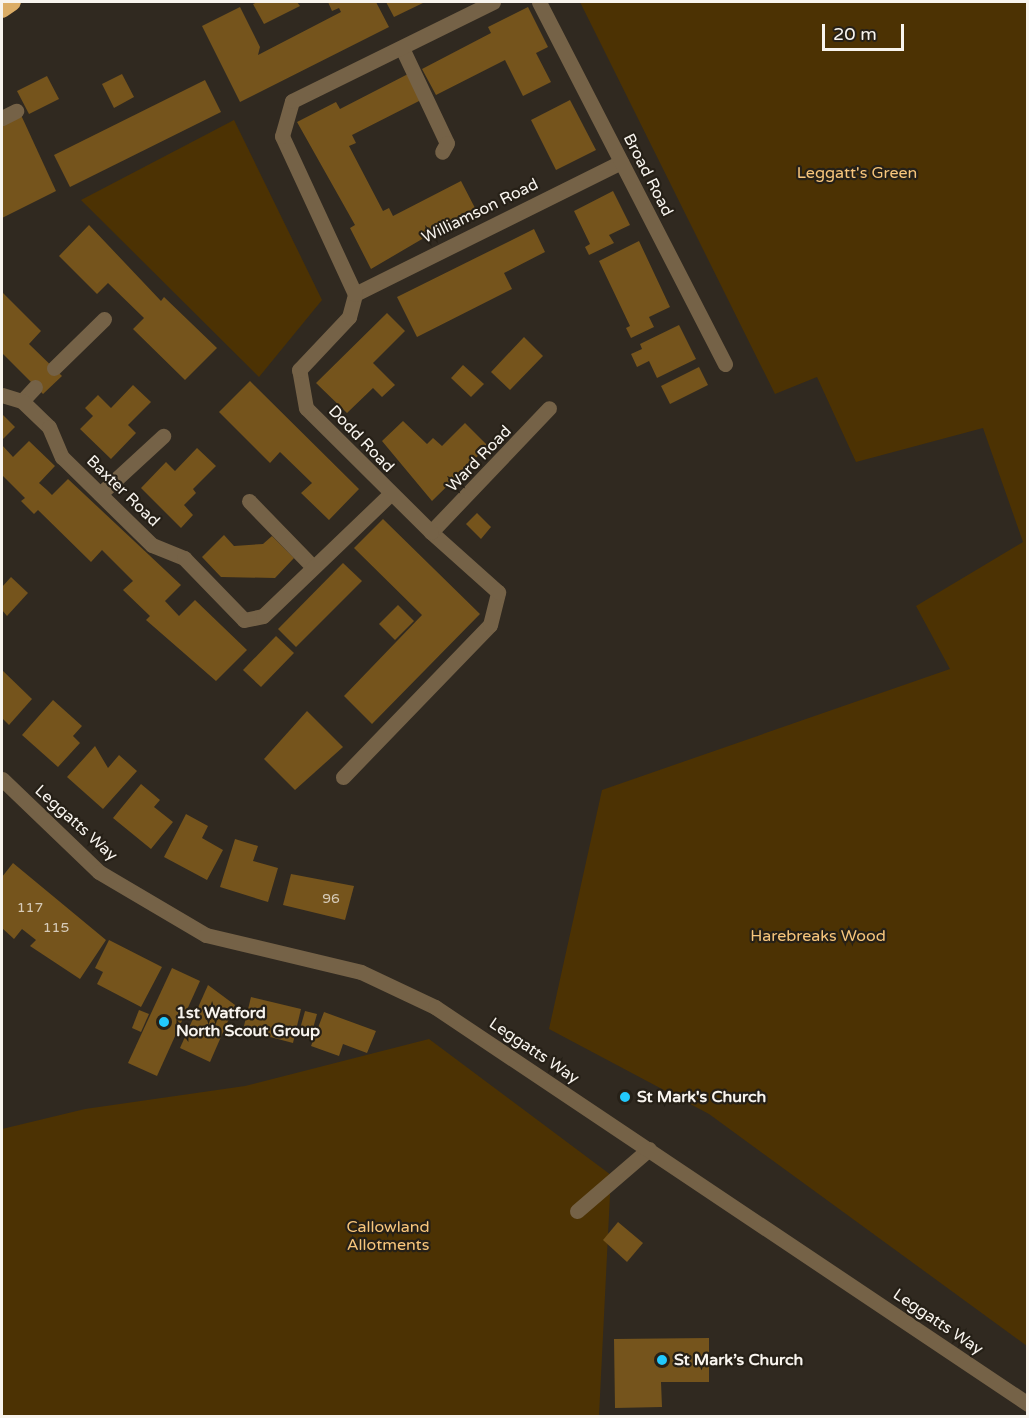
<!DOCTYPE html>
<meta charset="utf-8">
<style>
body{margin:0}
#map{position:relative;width:1029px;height:1418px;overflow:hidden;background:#302920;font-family:"Varela Round",sans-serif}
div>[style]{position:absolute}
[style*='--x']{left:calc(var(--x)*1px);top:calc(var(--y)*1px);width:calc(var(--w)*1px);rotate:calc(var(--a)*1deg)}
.green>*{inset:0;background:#4c3203}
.building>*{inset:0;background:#75541c}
.lane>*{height:15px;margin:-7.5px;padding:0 7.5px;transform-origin:7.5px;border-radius:7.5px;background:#756247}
.street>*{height:15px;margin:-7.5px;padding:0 7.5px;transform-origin:7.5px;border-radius:7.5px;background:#756247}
.highway>*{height:18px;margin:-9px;padding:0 9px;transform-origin:9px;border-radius:9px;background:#dcad66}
.dots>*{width:16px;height:16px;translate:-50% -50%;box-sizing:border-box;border:3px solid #262017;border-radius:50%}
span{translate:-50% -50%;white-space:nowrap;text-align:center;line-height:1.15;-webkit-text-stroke:4.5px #262017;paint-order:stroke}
.number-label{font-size:14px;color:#d7ccba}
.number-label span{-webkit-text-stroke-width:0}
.park-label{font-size:16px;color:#f8c67c}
.street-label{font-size:16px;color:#f8f4ee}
.poi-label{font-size:16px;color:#f8f4ee;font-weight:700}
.left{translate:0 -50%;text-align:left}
.frame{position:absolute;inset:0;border:3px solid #f8f4ee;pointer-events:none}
.scale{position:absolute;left:822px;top:24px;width:82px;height:27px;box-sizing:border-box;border:3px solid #f8f4ee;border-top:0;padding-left:8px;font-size:18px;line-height:21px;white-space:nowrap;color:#f8f4ee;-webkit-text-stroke:4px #262017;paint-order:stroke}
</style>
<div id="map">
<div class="green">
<div style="clip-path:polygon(580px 2px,1027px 2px,1027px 1346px,709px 1114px,549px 1029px,602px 790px,950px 669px,916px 606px,1023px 542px,983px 428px,856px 462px,817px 377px,775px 394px)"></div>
<div style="clip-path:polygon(234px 120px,322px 300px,259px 377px,81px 200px)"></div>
<div style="clip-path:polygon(429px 1039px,611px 1175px,599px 1416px,2px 1416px,2px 1129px,85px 1109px,245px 1086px)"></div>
</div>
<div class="building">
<div style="clip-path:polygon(258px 2px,297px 2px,300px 6px,264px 24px,253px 4px)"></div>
<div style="clip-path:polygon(328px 2px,376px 2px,389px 27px,240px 102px,202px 26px,240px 7px,260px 47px,258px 55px,341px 12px,339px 8px,332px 11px)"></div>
<div style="clip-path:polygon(386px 2px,425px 2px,394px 17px)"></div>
<div style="clip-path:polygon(528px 7px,548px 47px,536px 53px,551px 82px,523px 96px,505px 60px,436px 95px,422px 69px,491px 33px,488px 27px)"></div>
<div style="clip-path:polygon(122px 74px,134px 97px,114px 108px,102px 84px)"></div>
<div style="clip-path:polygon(408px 74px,421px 100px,352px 135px,356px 143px,349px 146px,383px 211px,389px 208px,393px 216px,461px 181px,475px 208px,371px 269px,350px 228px,355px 225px,297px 122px,336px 102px,340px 109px)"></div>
<div style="clip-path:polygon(47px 76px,59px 99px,29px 114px,17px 91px)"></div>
<div style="clip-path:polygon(205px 80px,221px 112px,70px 187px,54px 155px)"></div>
<div style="clip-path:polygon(570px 100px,596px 150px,556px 170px,531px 120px)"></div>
<div style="clip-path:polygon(21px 115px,56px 191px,2px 218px,2px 125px)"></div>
<div style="clip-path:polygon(613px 191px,630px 225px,609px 235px,614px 243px,589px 255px,585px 247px,590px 244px,574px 211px)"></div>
<div style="clip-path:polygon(89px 225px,161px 301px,164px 297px,217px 348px,185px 380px,133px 329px,144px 318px,108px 283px,97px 294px,59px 256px)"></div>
<div style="clip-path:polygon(534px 229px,545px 252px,504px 273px,512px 289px,417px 337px,397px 297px)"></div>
<div style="clip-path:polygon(639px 241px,670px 307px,649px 317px,654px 327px,631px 338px,626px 328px,630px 326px,599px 261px)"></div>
<div style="clip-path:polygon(2px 292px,41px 331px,29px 344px,62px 376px,43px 394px,2px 353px)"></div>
<div style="clip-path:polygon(387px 313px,405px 331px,373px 363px,395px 385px,382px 397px,373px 388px,347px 413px,316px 383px)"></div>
<div style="clip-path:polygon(679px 325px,696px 359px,657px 378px,649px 361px,637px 367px,631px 354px,642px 349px,640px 344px)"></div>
<div style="clip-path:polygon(524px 337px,543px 356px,510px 390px,491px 372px)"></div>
<div style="clip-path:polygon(463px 365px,484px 384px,471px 397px,451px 378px)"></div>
<div style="clip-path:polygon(699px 367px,708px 385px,670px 404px,661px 386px)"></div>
<div style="clip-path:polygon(250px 381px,359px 489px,329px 520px,301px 493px,312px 483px,280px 452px,270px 463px,219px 412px)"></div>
<div style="clip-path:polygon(133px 385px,151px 402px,128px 425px,136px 433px,111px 459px,80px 429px,93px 416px,85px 408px,98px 395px,111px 408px)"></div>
<div style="clip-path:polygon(2px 414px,15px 427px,2px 440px)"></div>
<div style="clip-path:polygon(403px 421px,427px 444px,433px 438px,442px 446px,465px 423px,488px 446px,432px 501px,382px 441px)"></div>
<div style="clip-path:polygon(29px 441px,55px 466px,39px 483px,47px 490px,52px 495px,68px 479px,181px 585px,165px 601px,179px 616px,195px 600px,247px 650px,216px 681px,146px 620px,150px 616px,123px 590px,133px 581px,102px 550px,91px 562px,38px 510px,34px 514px,21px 501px,25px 498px,2px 475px,2px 445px,13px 457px)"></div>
<div style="clip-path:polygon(197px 448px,216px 466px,193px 489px,196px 493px,184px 505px,193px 515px,181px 528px,141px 488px,166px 462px,175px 471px)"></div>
<div style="clip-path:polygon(477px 513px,491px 527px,481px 539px,466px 524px)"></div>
<div style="clip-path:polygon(383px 519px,480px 614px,372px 724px,344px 696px,422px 615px,354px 548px)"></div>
<div style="clip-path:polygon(224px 535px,234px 546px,263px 544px,272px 536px,294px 558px,275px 578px,221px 577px,202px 557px)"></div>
<div style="clip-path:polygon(343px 563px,362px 581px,296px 647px,278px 629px)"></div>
<div style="clip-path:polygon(11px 577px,28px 593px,7px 616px,2px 610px,2px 587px)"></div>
<div style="clip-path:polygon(398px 605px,414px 621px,395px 640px,379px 624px)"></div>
<div style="clip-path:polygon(276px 636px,294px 653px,261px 687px,243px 670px)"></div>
<div style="clip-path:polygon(2px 670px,32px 699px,9px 725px,2px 718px)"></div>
<div style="clip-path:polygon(53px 700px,82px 726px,73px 736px,80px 743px,58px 767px,22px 735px)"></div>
<div style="clip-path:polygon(307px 711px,343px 747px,295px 790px,264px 759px)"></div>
<div style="clip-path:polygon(95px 746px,108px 768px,119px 755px,137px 771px,103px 809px,67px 777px)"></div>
<div style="clip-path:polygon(141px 784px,160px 800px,154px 807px,173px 822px,151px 849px,113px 818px)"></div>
<div style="clip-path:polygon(186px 814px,208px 826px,202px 838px,223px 850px,207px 880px,164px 857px)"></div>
<div style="clip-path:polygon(235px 839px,258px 846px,253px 861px,278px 868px,268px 902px,220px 887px)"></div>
<div style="clip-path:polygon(13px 863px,106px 940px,80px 979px,30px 946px,36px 940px,22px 929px,14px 939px,2px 928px,2px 877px)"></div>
<div style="clip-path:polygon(291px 874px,354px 886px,345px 920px,283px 905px)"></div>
<div style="clip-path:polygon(109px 940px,162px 967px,141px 1007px,97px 984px,103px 972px,95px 968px)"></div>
<div style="clip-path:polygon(172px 968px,200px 981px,157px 1076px,128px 1063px)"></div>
<div style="clip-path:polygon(208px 985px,235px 1005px,210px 1062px,180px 1048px)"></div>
<div style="clip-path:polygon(251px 997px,301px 1009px,293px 1043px,243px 1030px)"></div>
<div style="clip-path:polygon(139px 1010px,149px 1014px,141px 1032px,132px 1028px)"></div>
<div style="clip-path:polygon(305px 1011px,317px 1014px,310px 1039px,298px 1036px)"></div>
<div style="clip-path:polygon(324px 1012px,376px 1031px,367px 1053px,343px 1044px,339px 1056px,311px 1046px)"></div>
<div style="clip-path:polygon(618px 1222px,643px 1243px,627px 1262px,603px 1240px)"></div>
<div style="clip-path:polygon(709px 1338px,709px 1382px,661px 1382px,662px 1407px,615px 1408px,614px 1339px)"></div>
</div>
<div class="lane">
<div style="--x:402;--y:48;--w:105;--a:64.7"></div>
<div style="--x:447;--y:143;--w:10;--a:119"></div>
<div style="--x:2;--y:118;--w:16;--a:-27"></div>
<div style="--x:355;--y:294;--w:297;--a:-26.4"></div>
<div style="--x:54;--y:368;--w:70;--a:-44.4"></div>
<div style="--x:22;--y:401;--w:19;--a:-47"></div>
<div style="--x:100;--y:494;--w:86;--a:-42.6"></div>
<div style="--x:249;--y:501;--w:92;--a:45.9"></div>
<div style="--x:343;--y:777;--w:211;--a:-46"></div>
<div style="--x:490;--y:625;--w:34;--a:-76"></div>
<div style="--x:498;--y:592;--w:90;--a:-138.2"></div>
<div style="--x:431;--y:532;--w:171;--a:-46.4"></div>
<div style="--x:577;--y:1211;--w:95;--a:-40.7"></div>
</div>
<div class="street">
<div style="--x:539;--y:2;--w:407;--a:62.8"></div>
<div style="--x:2;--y:395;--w:21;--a:17"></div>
<div style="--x:22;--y:401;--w:37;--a:44"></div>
<div style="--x:49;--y:427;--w:33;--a:67"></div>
<div style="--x:62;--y:457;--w:126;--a:44.4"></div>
<div style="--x:152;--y:545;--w:35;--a:22"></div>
<div style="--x:184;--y:558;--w:86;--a:45.9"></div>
<div style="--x:244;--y:620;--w:19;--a:-12"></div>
<div style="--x:263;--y:616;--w:176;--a:-43.8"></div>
<div style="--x:431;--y:532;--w:176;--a:-135.2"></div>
<div style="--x:306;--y:408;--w:39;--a:-100"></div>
<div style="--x:299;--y:370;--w:73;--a:-46.7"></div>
<div style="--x:349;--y:317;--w:24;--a:-75"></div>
<div style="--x:355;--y:294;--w:174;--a:-114.8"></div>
<div style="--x:282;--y:136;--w:36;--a:-74"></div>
<div style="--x:292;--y:101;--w:224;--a:-26.2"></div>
<div style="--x:2;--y:779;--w:134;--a:43.8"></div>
<div style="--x:99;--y:872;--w:124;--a:30.5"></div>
<div style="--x:206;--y:935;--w:159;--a:13.4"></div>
<div style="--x:361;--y:972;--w:82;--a:25.3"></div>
<div style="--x:435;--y:1007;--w:714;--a:33.8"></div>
</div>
<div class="highway">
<div style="--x:2;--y:9;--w:12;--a:-35"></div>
</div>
<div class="dots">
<div style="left:164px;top:1022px;background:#22c9fd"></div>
<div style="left:625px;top:1097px;background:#22c9fd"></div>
<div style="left:662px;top:1360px;background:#22c9fd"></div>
</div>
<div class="number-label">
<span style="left:331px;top:899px">96</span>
<span style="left:30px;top:908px">117</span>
<span style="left:56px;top:928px">115</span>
</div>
<div class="park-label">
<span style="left:857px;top:173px">Leggatt's Green</span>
<span style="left:818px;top:936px">Harebreaks Wood</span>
<span style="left:388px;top:1236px">Callowland<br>Allotments</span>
</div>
<div class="street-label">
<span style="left:648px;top:175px;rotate:63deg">Broad Road</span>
<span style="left:480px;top:211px;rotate:-26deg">Williamson Road</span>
<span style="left:361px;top:439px;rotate:46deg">Dodd Road</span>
<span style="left:479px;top:459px;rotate:-46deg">Ward Road</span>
<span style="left:123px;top:491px;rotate:44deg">Baxter Road</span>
<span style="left:76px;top:823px;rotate:42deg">Leggatts Way</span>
<span style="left:534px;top:1051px;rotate:34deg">Leggatts Way</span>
<span style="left:938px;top:1322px;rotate:34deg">Leggatts Way</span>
</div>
<div class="poi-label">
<span class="left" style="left:176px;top:1022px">1st Watford<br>North Scout Group</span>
<span class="left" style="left:637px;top:1097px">St Mark's Church</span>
<span class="left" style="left:674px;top:1360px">St Mark’s Church</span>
</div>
<div class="frame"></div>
<div class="scale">20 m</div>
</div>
